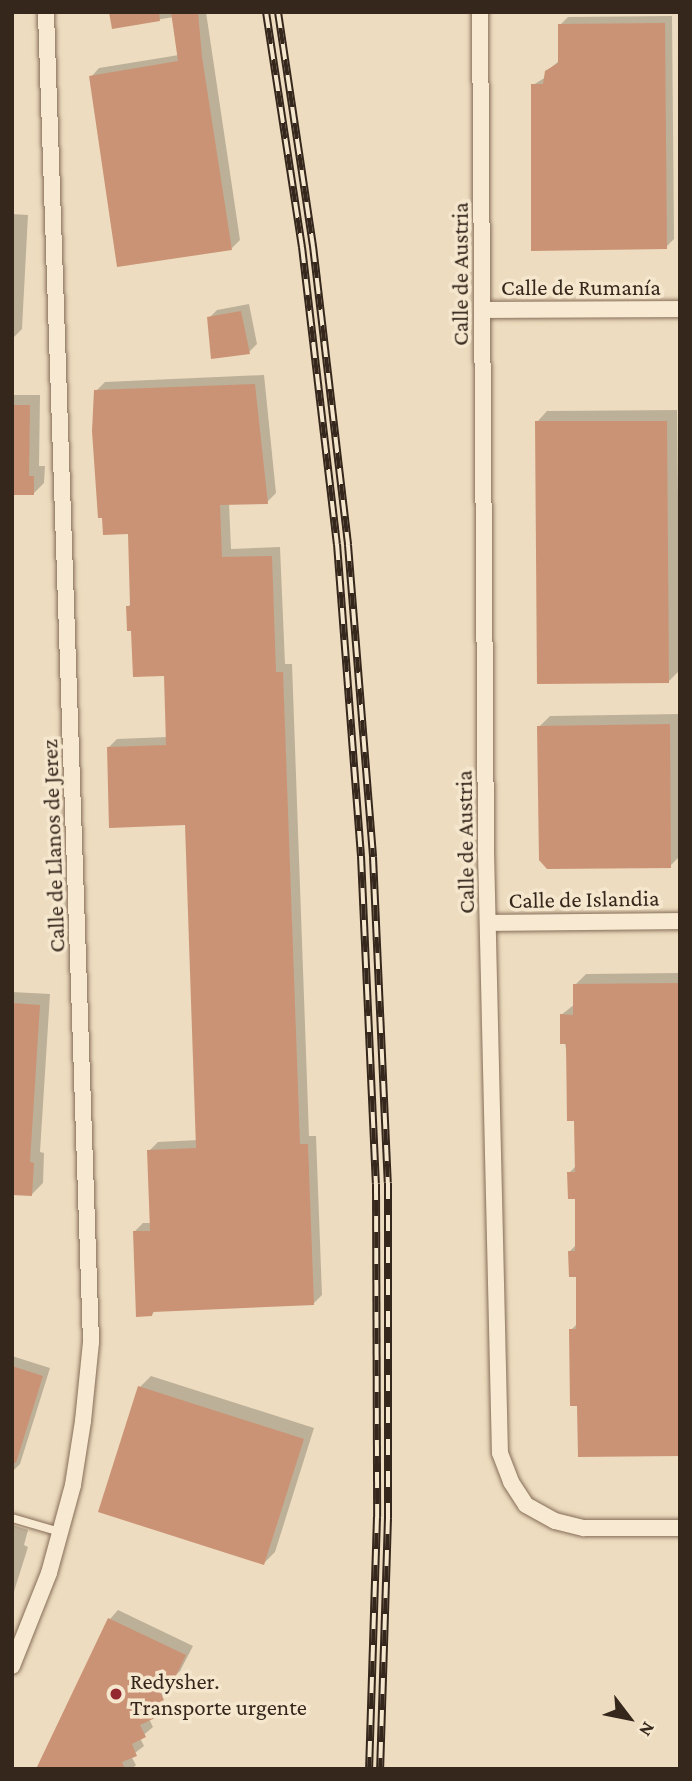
<!DOCTYPE html>
<meta charset="utf-8">
<style>
body{margin:0}
#map{position:relative;width:692px;height:1781px;overflow:hidden;background:#eddcbf;font-family:"Crimson Pro",serif}
div>[style]{position:absolute}
[style*='--x']{left:calc(var(--x)*1px);top:calc(var(--y)*1px);width:calc(var(--w)*1px);rotate:calc(var(--a)*1deg)}
.shadow>*{inset:0;background:#0003}
.building>*{inset:0;background:#cb9375}
.roads{filter:drop-shadow(0 0 2px #866d58) drop-shadow(0 0 2px #866d58)}
.service>*{height:8px;margin:-4px;padding:0 4px;transform-origin:4px;border-radius:4px;background:#f8ead2}
.minor>*{height:16px;margin:-8px;padding:0 8px;transform-origin:8px;border-radius:8px;background:#f8ead2}
.rail>*{height:8px;margin-top:-4px;transform-origin:0;background:repeating-linear-gradient(90deg,#f5e7ce 0 16px,#35271c 0 32px);box-sizing:border-box;border-block:2px solid #35271c}
.dots>*{width:19px;height:19px;translate:-50% -50%;box-sizing:border-box;border:4px solid #f5e7ce;border-radius:50%}
span{translate:-50% -50%;white-space:nowrap;text-align:center;line-height:1.15;-webkit-text-stroke:7px #f5e7ce;paint-order:stroke}
.street-label{font-size:23px;color:#35271c}
.poi-label{font-size:23px;color:#35271c}
.left{translate:0 -50%;text-align:left}
.frame{position:absolute;inset:0;border:14px solid #35271c;pointer-events:none}
.north{position:absolute;left:594px;top:1683px;width:70px;height:70px;-webkit-text-stroke:5px #f5e7ce;paint-order:stroke;rotate:122deg;font-size:19px;font-weight:700;line-height:28px;text-align:center;color:#35271c}
.north::after{content:'';display:block;margin:auto;width:24px;height:32px;background:#35271c;clip-path:polygon(50% 0,100% 100%,50% 72%,0 100%)}
</style>
<div id="map">
<div class="shadow">
<div style="clip-path:polygon(111px 12px,206px 12px,240px 240px,232px 248px,91px 77px,99px 68px,179px 55px,174px 17px,113px 27px)"></div>
<div style="clip-path:polygon(672px 16px,674px 239px,666px 247px,533px 85px,546px 77px,546px 72px,560px 60px,560px 25px,568px 17px)"></div>
<div style="clip-path:polygon(12px 214px,28px 215px,22px 329px,14px 337px)"></div>
<div style="clip-path:polygon(249px 304px,257px 344px,249px 352px,209px 318px,217px 310px)"></div>
<div style="clip-path:polygon(264px 375px,276px 493px,267px 502px,229px 503px,231px 549px,280px 547px,285px 664px,292px 664px,309px 1136px,316px 1136px,322px 1295px,313px 1304px,156px 1310px,152px 1314px,134px 1232px,143px 1223px,151px 1223px,149px 1151px,158px 1142px,198px 1140px,187px 823px,108px 748px,117px 739px,168px 737px,166px 674px,133px 629px,128px 607px,132px 602px,129px 532px,96px 391px,105px 382px)"></div>
<div style="clip-path:polygon(12px 395px,40px 395px,39px 466px,45px 466px,44px 483px,33px 494px,12px 494px)"></div>
<div style="clip-path:polygon(677px 410px,680px 670px,669px 681px,537px 422px,547px 411px)"></div>
<div style="clip-path:polygon(680px 714px,680px 856px,670px 866px,539px 727px,550px 716px)"></div>
<div style="clip-path:polygon(680px 973px,680px 1454px,579px 1404px,571px 1330px,578px 1323px,578px 1275px,570px 1251px,577px 1244px,577px 1197px,569px 1173px,576px 1166px,576px 1119px,561px 1015px,575px 1004px,575px 985px,586px 974px)"></div>
<div style="clip-path:polygon(12px 992px,50px 994px,40px 1152px,44px 1153px,43px 1183px,32px 1194px,12px 1193px)"></div>
<div style="clip-path:polygon(12px 1356px,50px 1368px,20px 1464px,12px 1472px)"></div>
<div style="clip-path:polygon(151px 1376px,314px 1428px,275px 1552px,264px 1563px,101px 1511px,140px 1387px)"></div>
<div style="clip-path:polygon(12px 1525px,28px 1530px,24px 1545px,28px 1547px,12px 1598px)"></div>
<div style="clip-path:polygon(118px 1610px,193px 1646px,180px 1671px,167px 1682px,171px 1690px,158px 1700px,162px 1709px,149px 1719px,153px 1727px,140px 1738px,144px 1746px,131px 1756px,136px 1765px,132px 1769px,38px 1769px,110px 1619px)"></div>
</div>
<div class="building">
<div style="clip-path:polygon(109px 12px,159px 12px,160px 21px,112px 29px)"></div>
<div style="clip-path:polygon(171px 12px,198px 12px,202px 57px,232px 250px,117px 267px,89px 76px,178px 61px)"></div>
<div style="clip-path:polygon(665px 23px,667px 249px,531px 251px,531px 84px,543px 84px,545px 71px,558px 63px,558px 24px)"></div>
<div style="clip-path:polygon(241px 311px,250px 354px,211px 359px,207px 317px)"></div>
<div style="clip-path:polygon(255px 384px,268px 504px,220px 505px,222px 557px,272px 556px,276px 672px,283px 672px,300px 1144px,308px 1144px,314px 1305px,153px 1312px,152px 1316px,136px 1317px,133px 1231px,150px 1231px,147px 1150px,196px 1148px,185px 825px,109px 828px,107px 747px,166px 745px,164px 676px,133px 677px,131px 631px,127px 631px,126px 606px,130px 606px,128px 534px,103px 535px,102px 518px,98px 518px,92px 431px,94px 390px)"></div>
<div style="clip-path:polygon(12px 405px,30px 405px,29px 476px,34px 476px,34px 495px,12px 495px)"></div>
<div style="clip-path:polygon(535px 421px,667px 421px,669px 683px,537px 684px)"></div>
<div style="clip-path:polygon(670px 724px,671px 868px,547px 869px,539px 860px,537px 726px)"></div>
<div style="clip-path:polygon(680px 983px,680px 1456px,578px 1457px,577px 1406px,570px 1406px,569px 1329px,576px 1329px,576px 1277px,569px 1277px,568px 1251px,575px 1251px,575px 1199px,568px 1199px,567px 1172px,575px 1172px,574px 1121px,567px 1121px,566px 1044px,560px 1044px,560px 1014px,573px 1015px,573px 984px)"></div>
<div style="clip-path:polygon(12px 1003px,40px 1005px,30px 1162px,34px 1163px,32px 1196px,12px 1195px)"></div>
<div style="clip-path:polygon(12px 1366px,43px 1376px,16px 1463px,12px 1462px)"></div>
<div style="clip-path:polygon(138px 1386px,304px 1439px,264px 1565px,98px 1512px)"></div>
<div style="clip-path:polygon(108px 1618px,186px 1655px,173px 1682px,158px 1688px,164px 1700px,149px 1707px,155px 1718px,140px 1725px,146px 1737px,132px 1744px,137px 1756px,122px 1762px,125px 1769px,36px 1769px)"></div>
</div>
<div class="roads">
<div class="service">
<div style="--x:12;--y:1518;--w:50;--a:16.3"></div>
</div>
<div class="minor">
<div style="--x:480;--y:12;--w:840;--a:89.59"></div>
<div style="--x:486;--y:852;--w:601;--a:88.67"></div>
<div style="--x:500;--y:1453;--w:31;--a:69"></div>
<div style="--x:511;--y:1482;--w:27;--a:57"></div>
<div style="--x:526;--y:1505;--w:33;--a:29"></div>
<div style="--x:555;--y:1521;--w:30;--a:14"></div>
<div style="--x:584;--y:1528;--w:96;--a:0"></div>
<div style="--x:483;--y:310;--w:197;--a:-0.3"></div>
<div style="--x:490;--y:923;--w:190;--a:-0.6"></div>
<div style="--x:12;--y:1666;--w:100;--a:-68.3"></div>
<div style="--x:49;--y:1573;--w:91;--a:-74.7"></div>
<div style="--x:73;--y:1485;--w:65;--a:-81.1"></div>
<div style="--x:83;--y:1421;--w:79;--a:-84.2"></div>
<div style="--x:91;--y:1342;--w:1331;--a:-91.94"></div>
</div>
</div>
<div class="rail">
<div style="--x:266;--y:12;--w:238;--a:81.3"></div>
<div style="--x:302;--y:247;--w:299;--a:83.3"></div>
<div style="--x:337;--y:544;--w:313;--a:85.6"></div>
<div style="--x:361;--y:856;--w:328;--a:87.4"></div>
<div style="--x:376;--y:1184;--w:333;--a:89.8"></div>
<div style="--x:377;--y:1517;--w:252;--a:91.8"></div>
<div style="--x:278;--y:12;--w:237;--a:81.5"></div>
<div style="--x:313;--y:246;--w:301;--a:83.3"></div>
<div style="--x:348;--y:545;--w:313;--a:85.4"></div>
<div style="--x:373;--y:857;--w:326;--a:87.4"></div>
<div style="--x:388;--y:1183;--w:335;--a:90"></div>
<div style="--x:388;--y:1518;--w:251;--a:91.8"></div>
</div>
<div class="dots">
<div style="left:116px;top:1694px;background:#942830"></div>
</div>
<div class="street-label">
<span style="left:460px;top:274px;rotate:-90deg">Calle de Austria</span>
<span style="left:581px;top:287px">Calle de Rumanía</span>
<span style="left:465px;top:842px;rotate:-91deg">Calle de Austria</span>
<span style="left:53px;top:846px;rotate:-92deg">Calle de Llanos de Jerez</span>
<span style="left:584px;top:899px;rotate:-1deg">Calle de Islandia</span>
</div>
<div class="poi-label">
<span class="left" style="left:130px;top:1694px">Redysher.<br>Transporte urgente</span>
</div>
<div class="frame"></div>
<div class="north">N</div>
</div>
